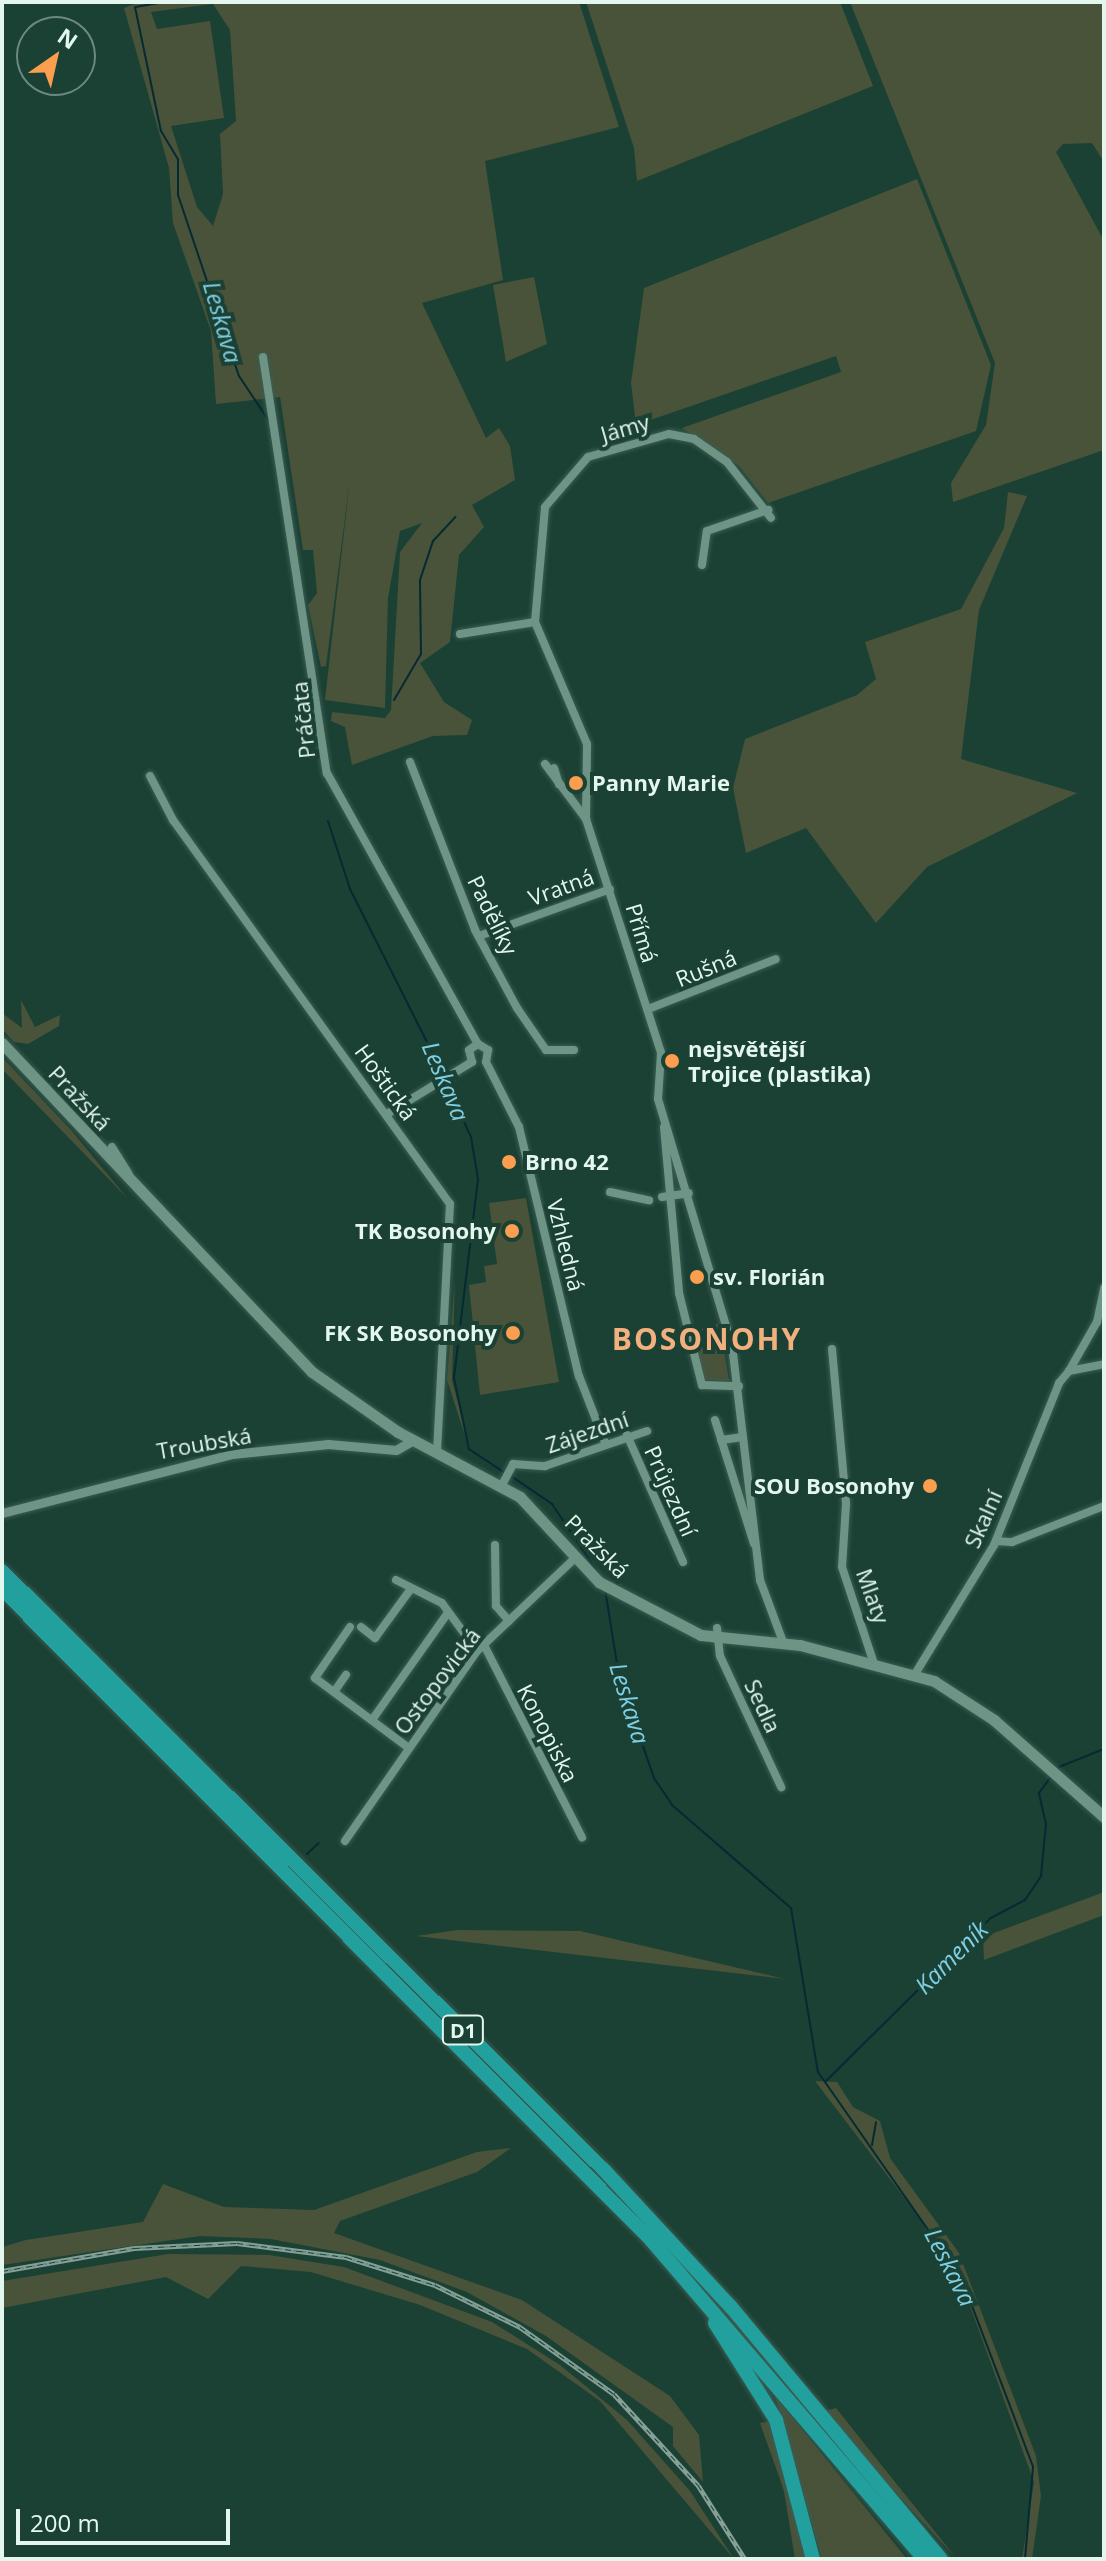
<!DOCTYPE html>
<meta charset="utf-8">
<style>
body{margin:0}
#map{position:relative;width:1106px;height:2561px;overflow:hidden;background:#1b4034;font-family:"Open Sans",sans-serif}
div>[style]{position:absolute}
[style*='--x']{left:calc(var(--x)*1px);top:calc(var(--y)*1px);width:calc(var(--w)*1px);rotate:calc(var(--a)*1deg)}
.green>*{inset:0;background:#495339}
.stream>*{height:2px;margin:-1px;padding:0 1px;transform-origin:1px;border-radius:1px;background:#042a32}
.roads{filter:drop-shadow(0 0 2px #3b5c53) drop-shadow(0 0 2px #3b5c53)}
.minor>*{height:8px;margin:-4px;padding:0 4px;transform-origin:4px;border-radius:4px;background:#6e9486}
.tertiary>*{height:9px;margin:-4.5px;padding:0 4.5px;transform-origin:4.5px;border-radius:4.5px;background:#6e9486}
.secondary>*{height:11px;margin:-5.5px;padding:0 5.5px;transform-origin:5.5px;border-radius:5.5px;background:#6e9486}
.motorway>*{height:14px;margin:-7px;padding:0 7px;transform-origin:7px;border-radius:7px;background:#21a09d}
.rail>*{height:5px;margin-top:-2.5px;transform-origin:0;background:repeating-linear-gradient(90deg,#1b4034 0 6px,#84a097 0 12px);box-sizing:border-box;border-block:2px solid #84a097}
.dots>*{width:22px;height:22px;translate:-50% -50%;box-sizing:border-box;border:4px solid #1b4034;border-radius:50%}
span{translate:-50% -50%;white-space:nowrap;text-align:center;line-height:1.15;-webkit-text-stroke:8px #1b4034;paint-order:stroke}
.shield-label span{padding:2px 6px;background:#1b4034;border:2px solid;border-radius:6px;-webkit-text-stroke-width:0}
.shield-label{font-size:20px;color:#e3f7ef;font-weight:700}
.street-label{font-size:22px;color:#e3f7ef}
.poi-label{font-size:22px;color:#e3f7ef;font-weight:700}
.left{translate:0 -50%;text-align:left}
.right{translate:-100% -50%;text-align:right}
.water-label{font-size:24px;color:#7ecfe3;font-style:italic}
.district-label{font-size:30px;color:#f1b07e;font-weight:700;letter-spacing:2px}
.frame{position:absolute;inset:0;border:4px solid #e3f7ef;pointer-events:none}
.north{position:absolute;left:16px;top:16px;width:80px;height:80px;box-sizing:border-box;background:#1b4034;border:2px solid #6b897f;border-radius:50%;rotate:34deg;font-size:22px;font-weight:700;line-height:32px;text-align:center;color:#e3f7ef}
.north::after{content:'';display:block;margin:auto;width:28px;height:36px;background:#fb9e50;clip-path:polygon(50% 0,100% 100%,50% 72%,0 100%)}
.scale{position:absolute;left:16px;top:2509px;width:214px;height:36px;box-sizing:border-box;border:4px solid #e3f7ef;border-top:0;padding-left:10px;font-size:24px;line-height:28px;white-space:nowrap;color:#e3f7ef;-webkit-text-stroke:6px #1b4034;paint-order:stroke}
</style>
<div id="map">
<div class="green">
<div style="clip-path:polygon(evenodd,139px 2px,579px 2px,619px 127px,485px 161px,503px 280px,422px 303px,486px 438px,499px 428px,510px 446px,515px 480px,472px 505px,484px 527px,459px 555px,450px 642px,420px 663px,444px 702px,472px 720px,467px 735px,433px 736px,352px 765px,345px 727px,331px 721px,332px 712px,385px 718px,391px 710px,400px 552px,422px 523px,400px 531px,388px 598px,385px 708px,325px 700px,350px 479px,326px 666px,321px 667px,308px 605px,317px 593px,313px 550px,303px 550px,280px 397px,216px 404px,211px 331px,173px 223px,169px 168px,124px 8px,139px 2px,213px 4px,230px 30px,236px 121px,220px 134px,223px 194px,213px 226px,197px 207px,171px 126px,224px 118px,210px 21px,157px 29px,151px 12px,213px 4px)"></div>
<div style="clip-path:polygon(586px 2px,840px 2px,873px 86px,637px 181px,634px 148px)"></div>
<div style="clip-path:polygon(850px 2px,1104px 2px,1104px 162px,1092px 143px,1063px 144px,1056px 152px,1104px 241px,1104px 450px,953px 502px,951px 483px,986px 425px,995px 363px)"></div>
<div style="clip-path:polygon(917px 179px,991px 365px,976px 431px,768px 503px,739px 466px,682px 428px,841px 372px,836px 356px,636px 425px,631px 383px,644px 288px)"></div>
<div style="clip-path:polygon(534px 277px,547px 344px,506px 362px,493px 285px)"></div>
<div style="clip-path:polygon(1008px 492px,1027px 496px,979px 610px,961px 759px,1077px 793px,927px 867px,876px 923px,806px 828px,746px 853px,733px 788px,745px 739px,857px 695px,876px 679px,865px 642px,961px 609px,1004px 528px)"></div>
<div style="clip-path:polygon(21px 1000px,35px 1027px,60px 1015px,59px 1026px,28px 1044px,14px 1042px,2px 1029px,2px 1013px,22px 1028px)"></div>
<div style="clip-path:polygon(2px 1057px,71px 1130px,128px 1199px,2px 1069px)"></div>
<div style="clip-path:polygon(526px 1198px,559px 1382px,480px 1395px,469px 1285px,486px 1282px,484px 1266px,497px 1264px,489px 1203px)"></div>
<div style="clip-path:polygon(455px 1278px,452px 1380px,472px 1457px,447px 1380px)"></div>
<div style="clip-path:polygon(720px 1323px,729px 1381px,704px 1380px,692px 1332px)"></div>
<div style="clip-path:polygon(1104px 1892px,1104px 1915px,984px 1960px,983px 1937px)"></div>
<div style="clip-path:polygon(458px 1930px,580px 1931px,785px 1979px,416px 1936px)"></div>
<div style="clip-path:polygon(815px 2081px,837px 2082px,853px 2107px,880px 2121px,890px 2158px,959px 2253px,1036px 2456px,1041px 2496px,1032px 2559px,1022px 2559px,1034px 2482px,970px 2306px,919px 2217px)"></div>
<div style="clip-path:polygon(511px 2148px,477px 2172px,340px 2221px,334px 2233px,522px 2300px,670px 2396px,699px 2435px,703px 2482px,673px 2446px,673px 2427px,546px 2336px,467px 2292px,380px 2260px,271px 2239px,200px 2236px,2px 2265px,2px 2247px,26px 2240px,143px 2222px,163px 2184px,224px 2207px,314px 2210px,477px 2152px)"></div>
<div style="clip-path:polygon(168px 2254px,269px 2255px,344px 2267px,492px 2322px,560px 2365px,627px 2420px,690px 2491px,734px 2559px,600px 2401px,527px 2349px,420px 2305px,311px 2272px,241px 2266px,208px 2299px,166px 2277px,2px 2308px,2px 2281px)"></div>
<div style="clip-path:polygon(775px 2396px,907px 2559px,822px 2559px)"></div>
<div style="clip-path:polygon(836px 2408px,883px 2467px,957px 2559px,821px 2412px)"></div>
<div style="clip-path:polygon(776px 2420px,813px 2559px,795px 2559px,784px 2491px,760px 2423px)"></div>
</div>
<div class="stream">
<div style="--x:164;--y:2;--w:29;--a:170"></div>
<div style="--x:135;--y:7;--w:127;--a:78.2"></div>
<div style="--x:161;--y:131;--w:33;--a:59"></div>
<div style="--x:178;--y:159;--w:36;--a:90"></div>
<div style="--x:178;--y:195;--w:191;--a:71.4"></div>
<div style="--x:239;--y:376;--w:54;--a:56.3"></div>
<div style="--x:394;--y:700;--w:53;--a:-59.6"></div>
<div style="--x:421;--y:654;--w:74;--a:-90.8"></div>
<div style="--x:420;--y:580;--w:41;--a:-71.6"></div>
<div style="--x:433;--y:541;--w:33;--a:-47"></div>
<div style="--x:328;--y:821;--w:71;--a:72.1"></div>
<div style="--x:350;--y:889;--w:207;--a:63.3"></div>
<div style="--x:445;--y:1080;--w:63;--a:65.5"></div>
<div style="--x:471;--y:1137;--w:43;--a:80.5"></div>
<div style="--x:478;--y:1179;--w:200;--a:96.9"></div>
<div style="--x:454;--y:1378;--w:73;--a:78.1"></div>
<div style="--x:469;--y:1449;--w:43;--a:33.7"></div>
<div style="--x:511;--y:1476;--w:50;--a:34.3"></div>
<div style="--x:552;--y:1504;--w:90;--a:56.3"></div>
<div style="--x:605;--y:1589;--w:88;--a:80.9"></div>
<div style="--x:619;--y:1676;--w:108;--a:71.1"></div>
<div style="--x:654;--y:1778;--w:32;--a:56"></div>
<div style="--x:672;--y:1805;--w:157;--a:40.9"></div>
<div style="--x:791;--y:1908;--w:166;--a:80.7"></div>
<div style="--x:818;--y:2072;--w:250;--a:55.1"></div>
<div style="--x:961;--y:2277;--w:203;--a:69.2"></div>
<div style="--x:1033;--y:2467;--w:92;--a:95"></div>
<div style="--x:1059;--y:1767;--w:48;--a:-21.8"></div>
<div style="--x:307;--y:1854;--w:16;--a:-43"></div>
<div style="--x:826;--y:2081;--w:232;--a:-44.7"></div>
<div style="--x:991;--y:1918;--w:38;--a:-28"></div>
<div style="--x:1025;--y:1900;--w:29;--a:-56"></div>
<div style="--x:1041;--y:1876;--w:52;--a:-84.5"></div>
<div style="--x:1046;--y:1824;--w:32;--a:-103"></div>
<div style="--x:1039;--y:1793;--w:19;--a:-54"></div>
<div style="--x:872;--y:2145;--w:23;--a:-80"></div>
</div>
<div class="roads">
<div class="minor">
<div style="--x:263;--y:357;--w:421;--a:81.3"></div>
<div style="--x:327;--y:773;--w:310;--a:60.9"></div>
<div style="--x:702;--y:565;--w:34;--a:-82"></div>
<div style="--x:707;--y:531;--w:65;--a:-19"></div>
<div style="--x:460;--y:634;--w:76;--a:-9.1"></div>
<div style="--x:410;--y:762;--w:180;--a:68.8"></div>
<div style="--x:475;--y:930;--w:89;--a:61.7"></div>
<div style="--x:517;--y:1008;--w:51;--a:55.4"></div>
<div style="--x:546;--y:1050;--w:28;--a:0"></div>
<div style="--x:545;--y:764;--w:69;--a:53.3"></div>
<div style="--x:586;--y:819;--w:246;--a:72.2"></div>
<div style="--x:661;--y:1053;--w:46;--a:93.7"></div>
<div style="--x:658;--y:1099;--w:257;--a:73.3"></div>
<div style="--x:732;--y:1345;--w:237;--a:83.2"></div>
<div style="--x:760;--y:1580;--w:66;--a:69.6"></div>
<div style="--x:554;--y:768;--w:17;--a:73"></div>
<div style="--x:150;--y:776;--w:50;--a:62.4"></div>
<div style="--x:173;--y:820;--w:473;--a:54.2"></div>
<div style="--x:450;--y:1204;--w:248;--a:93"></div>
<div style="--x:586;--y:819;--w:75;--a:-89.2"></div>
<div style="--x:587;--y:744;--w:133;--a:-113.1"></div>
<div style="--x:535;--y:622;--w:115;--a:-85"></div>
<div style="--x:545;--y:507;--w:66;--a:-49.3"></div>
<div style="--x:588;--y:457;--w:84;--a:-15.9"></div>
<div style="--x:669;--y:434;--w:25;--a:11"></div>
<div style="--x:694;--y:439;--w:40;--a:34.9"></div>
<div style="--x:727;--y:462;--w:71;--a:51.8"></div>
<div style="--x:479;--y:936;--w:139;--a:-19.7"></div>
<div style="--x:648;--y:1009;--w:137;--a:-21.3"></div>
<div style="--x:472;--y:1062;--w:12;--a:-104"></div>
<div style="--x:469;--y:1050;--w:11;--a:-34"></div>
<div style="--x:478;--y:1044;--w:12;--a:31"></div>
<div style="--x:488;--y:1050;--w:12;--a:99"></div>
<div style="--x:486;--y:1062;--w:73;--a:63.1"></div>
<div style="--x:519;--y:1127;--w:256;--a:76.5"></div>
<div style="--x:579;--y:1376;--w:69;--a:68.7"></div>
<div style="--x:387;--y:1114;--w:100;--a:-31.5"></div>
<div style="--x:664;--y:1127;--w:167;--a:84.8"></div>
<div style="--x:679;--y:1293;--w:95;--a:76"></div>
<div style="--x:702;--y:1385;--w:37;--a:2"></div>
<div style="--x:112;--y:1147;--w:31;--a:58"></div>
<div style="--x:610;--y:1192;--w:40;--a:12"></div>
<div style="--x:662;--y:1197;--w:27;--a:-8"></div>
<div style="--x:832;--y:1349;--w:156;--a:84.8"></div>
<div style="--x:846;--y:1504;--w:63;--a:93.6"></div>
<div style="--x:842;--y:1567;--w:102;--a:71.7"></div>
<div style="--x:1069;--y:1371;--w:56;--a:-60.3"></div>
<div style="--x:1097;--y:1322;--w:35;--a:-78"></div>
<div style="--x:715;--y:1420;--w:130;--a:72.5"></div>
<div style="--x:627;--y:1435;--w:139;--a:66.2"></div>
<div style="--x:721;--y:1440;--w:22;--a:-8"></div>
<div style="--x:502;--y:1485;--w:24;--a:-62"></div>
<div style="--x:513;--y:1464;--w:32;--a:4"></div>
<div style="--x:545;--y:1466;--w:108;--a:-18.9"></div>
<div style="--x:996;--y:1541;--w:16;--a:4"></div>
<div style="--x:1012;--y:1542;--w:99;--a:-21.4"></div>
<div style="--x:495;--y:1545;--w:61;--a:89.1"></div>
<div style="--x:496;--y:1606;--w:20;--a:49"></div>
<div style="--x:396;--y:1580;--w:51;--a:26.6"></div>
<div style="--x:442;--y:1603;--w:59;--a:53.9"></div>
<div style="--x:350;--y:1627;--w:62;--a:124.5"></div>
<div style="--x:315;--y:1678;--w:117;--a:36.7"></div>
<div style="--x:361;--y:1627;--w:18;--a:38"></div>
<div style="--x:375;--y:1638;--w:59;--a:-53.9"></div>
<div style="--x:717;--y:1628;--w:28;--a:84"></div>
<div style="--x:720;--y:1656;--w:145;--a:65"></div>
<div style="--x:484;--y:1645;--w:216;--a:63"></div>
<div style="--x:915;--y:1674;--w:151;--a:-58.5"></div>
<div style="--x:994;--y:1545;--w:175;--a:-68.1"></div>
<div style="--x:1059;--y:1383;--w:16;--a:-50"></div>
<div style="--x:1069;--y:1371;--w:36;--a:-11"></div>
<div style="--x:334;--y:1692;--w:21;--a:-55"></div>
<div style="--x:372;--y:1720;--w:130;--a:-54.7"></div>
<div style="--x:345;--y:1841;--w:231;--a:-55.2"></div>
<div style="--x:477;--y:1651;--w:135;--a:-43.5"></div>
</div>
<div class="tertiary">
<div style="--x:2;--y:1513;--w:237;--a:-14.4"></div>
<div style="--x:232;--y:1454;--w:97;--a:-5.9"></div>
<div style="--x:328;--y:1444;--w:68;--a:5"></div>
<div style="--x:396;--y:1450;--w:20;--a:-30"></div>
</div>
<div class="secondary">
<div style="--x:2;--y:1043;--w:452;--a:46.7"></div>
<div style="--x:312;--y:1372;--w:105;--a:34.9"></div>
<div style="--x:398;--y:1432;--w:138;--a:28"></div>
<div style="--x:520;--y:1497;--w:116;--a:47.1"></div>
<div style="--x:599;--y:1582;--w:115;--a:27.5"></div>
<div style="--x:701;--y:1635;--w:100;--a:5.8"></div>
<div style="--x:800;--y:1645;--w:139;--a:15"></div>
<div style="--x:934;--y:1681;--w:72;--a:33"></div>
<div style="--x:994;--y:1720;--w:147;--a:41.4"></div>
</div>
<div class="motorway">
<div style="--x:2;--y:1571;--w:848;--a:44.86"></div>
<div style="--x:603;--y:2169;--w:188;--a:47.2"></div>
<div style="--x:731;--y:2307;--w:328;--a:50.2"></div>
<div style="--x:2;--y:1589;--w:919;--a:45.09"></div>
<div style="--x:651;--y:2240;--w:420;--a:49.4"></div>
<div style="--x:715;--y:2323;--w:115;--a:57.8"></div>
<div style="--x:776;--y:2420;--w:144;--a:75.1"></div>
</div>
</div>
<div class="rail">
<div style="--x:2;--y:2271;--w:134;--a:-9.9"></div>
<div style="--x:134;--y:2248;--w:103;--a:-2.8"></div>
<div style="--x:237;--y:2243;--w:110;--a:7.3"></div>
<div style="--x:346;--y:2257;--w:93;--a:17.5"></div>
<div style="--x:435;--y:2285;--w:95;--a:26.3"></div>
<div style="--x:520;--y:2327;--w:115;--a:35.5"></div>
<div style="--x:614;--y:2394;--w:124;--a:47.3"></div>
<div style="--x:698;--y:2485;--w:88;--a:57.6"></div>
</div>
<div class="dots">
<div style="left:576px;top:783px;background:#fb9e50"></div>
<div style="left:672px;top:1061px;background:#fb9e50"></div>
<div style="left:509px;top:1162px;background:#fb9e50"></div>
<div style="left:512px;top:1231px;background:#fb9e50"></div>
<div style="left:697px;top:1277px;background:#fb9e50"></div>
<div style="left:513px;top:1333px;background:#fb9e50"></div>
<div style="left:930px;top:1486px;background:#fb9e50"></div>
</div>
<div class="shield-label">
<span style="left:463px;top:2030px">D1</span>
</div>
<div class="street-label">
<span style="left:625px;top:428px;rotate:-16deg">Jámy</span>
<span style="left:303px;top:720px;rotate:-96deg">Práčata</span>
<span style="left:561px;top:887px;rotate:-20deg">Vratná</span>
<span style="left:493px;top:915px;rotate:64deg">Padělíky</span>
<span style="left:642px;top:933px;rotate:73deg">Přímá</span>
<span style="left:706px;top:968px;rotate:-22deg">Rušná</span>
<span style="left:386px;top:1082px;rotate:54deg">Hoštická</span>
<span style="left:80px;top:1098px;rotate:47deg">Pražská</span>
<span style="left:566px;top:1245px;rotate:76deg">Vzhledná</span>
<span style="left:587px;top:1432px;rotate:-19deg">Zájezdní</span>
<span style="left:204px;top:1443px;rotate:-10deg">Troubská</span>
<span style="left:671px;top:1491px;rotate:66deg">Průjezdní</span>
<span style="left:983px;top:1519px;rotate:-66deg">Skalní</span>
<span style="left:597px;top:1546px;rotate:45deg">Pražská</span>
<span style="left:873px;top:1596px;rotate:70deg">Mlaty</span>
<span style="left:437px;top:1681px;rotate:-53deg">Ostopovická</span>
<span style="left:763px;top:1706px;rotate:65deg">Sedla</span>
<span style="left:548px;top:1733px;rotate:63deg">Konopiska</span>
</div>
<div class="poi-label">
<span class="left" style="left:592px;top:783px">Panny Marie</span>
<span class="left" style="left:688px;top:1061px">nejsvětější<br>Trojice (plastika)</span>
<span class="left" style="left:525px;top:1162px">Brno 42</span>
<span class="right" style="left:496px;top:1231px">TK Bosonohy</span>
<span class="left" style="left:713px;top:1277px">sv. Florián</span>
<span class="right" style="left:497px;top:1333px">FK SK Bosonohy</span>
<span class="right" style="left:914px;top:1486px">SOU Bosonohy</span>
</div>
<div class="water-label">
<span style="left:223px;top:322px;rotate:74deg">Leskava</span>
<span style="left:446px;top:1081px;rotate:67deg">Leskava</span>
<span style="left:630px;top:1703px;rotate:73deg">Leskava</span>
<span style="left:951px;top:1957px;rotate:-45deg">Kameník</span>
<span style="left:951px;top:2267px;rotate:63deg">Leskava</span>
</div>
<div class="district-label">
<span style="left:707px;top:1339px">BOSONOHY</span>
</div>
<div class="frame"></div>
<div class="north">N</div>
<div class="scale">200 m</div>
</div>
